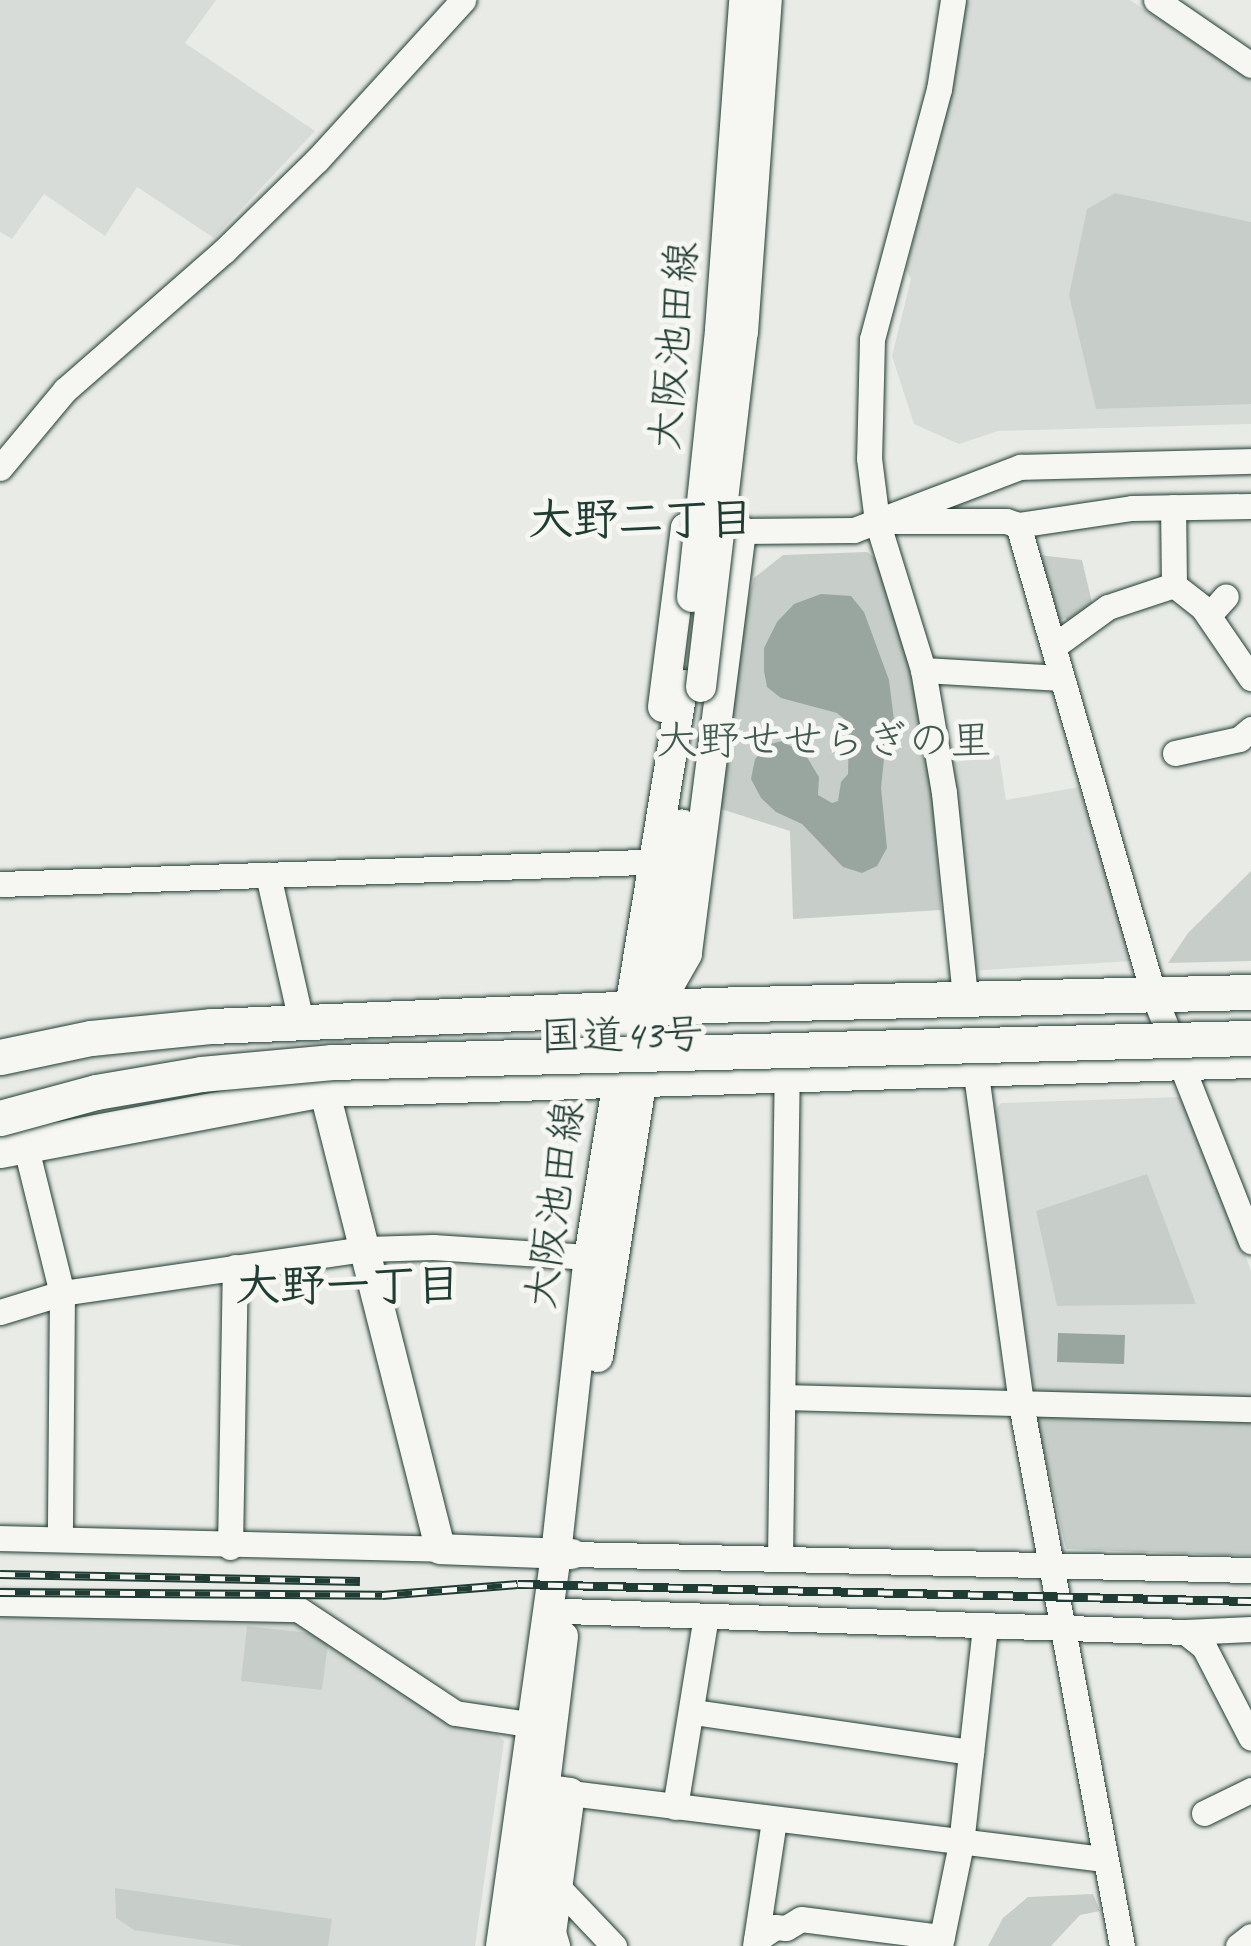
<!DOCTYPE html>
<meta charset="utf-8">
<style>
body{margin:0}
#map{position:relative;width:1251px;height:1946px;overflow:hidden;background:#e9ebe7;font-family:Caveat,"Klee One",sans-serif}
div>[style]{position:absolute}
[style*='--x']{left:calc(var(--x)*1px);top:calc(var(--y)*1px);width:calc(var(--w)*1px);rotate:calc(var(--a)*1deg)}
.built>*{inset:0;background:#d8dcd8}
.green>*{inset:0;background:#c7cec9}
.water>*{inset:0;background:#99a6a0}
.roads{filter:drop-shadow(0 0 2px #1f3d34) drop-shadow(0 0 2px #1f3d34)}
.minor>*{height:25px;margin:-12.5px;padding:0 12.5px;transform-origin:12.5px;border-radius:12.5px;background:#f6f6f2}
.major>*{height:30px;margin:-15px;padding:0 15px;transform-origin:15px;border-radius:15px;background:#f6f6f2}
.highway>*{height:35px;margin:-17.5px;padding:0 17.5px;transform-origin:17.5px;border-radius:17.5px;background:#f6f6f2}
.rail>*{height:9px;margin-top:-4.5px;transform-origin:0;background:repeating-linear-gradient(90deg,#f6f6f2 0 15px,#1f3d34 0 30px);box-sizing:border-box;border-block:2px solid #1f3d34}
.bridges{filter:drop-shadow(0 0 2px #1f3d34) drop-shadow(0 0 2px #1f3d34)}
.major-bridge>*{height:30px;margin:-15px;padding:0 15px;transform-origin:15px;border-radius:15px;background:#f6f6f2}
.highway-bridge>*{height:35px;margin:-17.5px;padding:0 17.5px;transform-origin:17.5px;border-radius:17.5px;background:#f6f6f2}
span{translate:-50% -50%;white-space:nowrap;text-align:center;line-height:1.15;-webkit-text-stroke:10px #f6f6f2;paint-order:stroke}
.street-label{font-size:42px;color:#1f3d34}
.park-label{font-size:42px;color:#415a52}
.neighbourhood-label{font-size:45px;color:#1f3d34;font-weight:700}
</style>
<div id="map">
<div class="built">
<div style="clip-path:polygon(0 0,216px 0,185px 43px,315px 131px,214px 238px,137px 187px,105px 236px,44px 194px,12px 239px,0 232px)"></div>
<div style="clip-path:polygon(963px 0,1130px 0,1251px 80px,1251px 424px,998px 431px,959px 444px,914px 424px,892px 356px,911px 279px,906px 270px,950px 94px)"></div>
<div style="clip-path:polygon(999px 755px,1006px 800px,1079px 787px,1132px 961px,969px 971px,942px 764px)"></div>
<div style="clip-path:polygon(1180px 1097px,1190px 1104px,1251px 1271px,1251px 1402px,1042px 1397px,1034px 1390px,995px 1111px,1001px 1103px)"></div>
<div style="clip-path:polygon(0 1610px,288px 1620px,307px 1625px,447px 1720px,497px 1734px,504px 1741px,475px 1946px,0 1946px)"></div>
</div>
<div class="green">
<div style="clip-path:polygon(1115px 193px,1251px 222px,1251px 404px,1096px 409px,1069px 295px,1087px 209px)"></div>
<div style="clip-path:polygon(867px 552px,875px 558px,912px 671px,932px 790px,941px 910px,793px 919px,790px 831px,718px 808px,738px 643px,754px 578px,783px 555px)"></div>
<div style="clip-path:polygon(1038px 555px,1082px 560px,1093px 607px,1070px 623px,1065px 618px,1058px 622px)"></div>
<div style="clip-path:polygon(1251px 871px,1251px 961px,1168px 963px,1188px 933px)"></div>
<div style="clip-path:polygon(1147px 1174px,1196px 1304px,1057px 1306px,1036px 1211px)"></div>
<div style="clip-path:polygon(1045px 1413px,1251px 1418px,1251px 1556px,1066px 1549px,1037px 1421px)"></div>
<div style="clip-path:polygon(247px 1626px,308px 1633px,328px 1643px,322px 1690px,241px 1681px)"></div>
<div style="clip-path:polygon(115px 1888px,332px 1919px,328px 1946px,243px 1946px,134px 1930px,116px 1918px)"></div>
<div style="clip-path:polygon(1093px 1894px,1100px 1911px,1080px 1915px,1051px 1946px,988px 1946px,1003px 1918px,1028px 1897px)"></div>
</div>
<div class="water">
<div style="clip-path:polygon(821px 594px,851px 596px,864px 612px,889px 680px,895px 728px,884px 759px,881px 788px,887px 848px,877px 866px,862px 873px,843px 867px,802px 824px,776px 812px,761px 798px,751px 779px,755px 759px,770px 744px,782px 741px,805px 754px,819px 777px,818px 795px,832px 803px,838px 801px,841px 782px,848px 774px,849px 723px,837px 713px,781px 698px,767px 687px,764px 671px,764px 648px,777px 622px,794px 604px)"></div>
<div style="clip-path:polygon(1058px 1333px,1125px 1335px,1124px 1364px,1057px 1362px)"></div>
</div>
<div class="roads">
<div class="minor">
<div style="--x:953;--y:0;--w:90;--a:98.9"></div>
<div style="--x:939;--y:89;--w:259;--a:105"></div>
<div style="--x:872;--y:339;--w:119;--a:91.4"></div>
<div style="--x:869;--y:458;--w:64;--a:82.8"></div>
<div style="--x:877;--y:521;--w:156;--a:72.8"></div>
<div style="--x:923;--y:670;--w:125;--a:80.3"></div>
<div style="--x:944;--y:793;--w:205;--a:84.1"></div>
<div style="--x:1156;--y:0;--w:115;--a:34.4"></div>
<div style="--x:0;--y:468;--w:102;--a:-50.2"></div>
<div style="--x:65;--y:390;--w:211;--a:-41.2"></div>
<div style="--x:224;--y:251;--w:130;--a:-44.4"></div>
<div style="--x:317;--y:160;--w:217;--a:-47.6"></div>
<div style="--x:887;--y:521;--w:119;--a:0"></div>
<div style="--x:1006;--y:521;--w:13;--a:18"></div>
<div style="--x:1018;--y:525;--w:115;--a:-8.5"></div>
<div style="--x:1132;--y:508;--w:119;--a:-1"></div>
<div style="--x:1018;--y:525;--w:490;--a:73.9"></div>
<div style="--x:1154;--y:996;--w:264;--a:68.4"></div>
<div style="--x:741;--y:531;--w:113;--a:-0.5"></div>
<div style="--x:854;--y:530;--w:178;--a:-20.8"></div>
<div style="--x:1020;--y:467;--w:231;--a:-1.5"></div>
<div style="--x:1174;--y:585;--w:37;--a:38"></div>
<div style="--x:1203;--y:608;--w:85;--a:55.6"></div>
<div style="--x:1209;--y:615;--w:25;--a:-48"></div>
<div style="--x:1061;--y:641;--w:58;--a:-35.9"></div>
<div style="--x:1108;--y:607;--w:70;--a:-18.4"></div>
<div style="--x:1174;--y:585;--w:78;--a:-90.7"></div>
<div style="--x:923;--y:670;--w:139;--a:3.3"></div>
<div style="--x:1175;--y:753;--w:66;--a:-12.3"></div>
<div style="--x:1239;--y:739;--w:16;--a:-40"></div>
<div style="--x:268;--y:875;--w:151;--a:77.3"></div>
<div style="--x:0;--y:884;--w:643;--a:-1.96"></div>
<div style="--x:975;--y:1067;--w:340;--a:82.2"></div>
<div style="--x:1021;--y:1404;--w:551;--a:79.44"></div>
<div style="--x:25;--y:1144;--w:154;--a:76.1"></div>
<div style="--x:62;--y:1293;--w:246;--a:90.5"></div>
<div style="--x:0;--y:1312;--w:65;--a:-17"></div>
<div style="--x:62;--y:1293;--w:306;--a:-8.3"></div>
<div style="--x:365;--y:1249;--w:68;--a:-1.7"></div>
<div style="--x:433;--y:1247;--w:156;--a:3.7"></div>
<div style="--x:785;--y:1397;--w:466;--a:1.5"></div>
<div style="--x:0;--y:1538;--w:440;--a:1.4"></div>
<div style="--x:230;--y:1547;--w:280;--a:-89"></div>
<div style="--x:572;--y:1554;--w:679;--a:1.35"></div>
<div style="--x:780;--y:1558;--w:481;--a:-89.2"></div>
<div style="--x:0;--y:1603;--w:298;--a:1.2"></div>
<div style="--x:298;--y:1609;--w:188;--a:33.5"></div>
<div style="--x:455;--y:1713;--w:75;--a:8.5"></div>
<div style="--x:566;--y:1611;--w:619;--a:1.94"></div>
<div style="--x:1185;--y:1632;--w:24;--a:38"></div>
<div style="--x:1204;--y:1647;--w:102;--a:62.7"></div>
<div style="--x:1185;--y:1632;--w:66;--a:-2.6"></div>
<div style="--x:693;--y:1712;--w:281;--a:8.2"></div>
<div style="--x:570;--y:1793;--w:538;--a:7.05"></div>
<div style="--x:675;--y:1807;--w:193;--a:-80.8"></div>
<div style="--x:1204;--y:1813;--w:52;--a:-26.1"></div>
<div style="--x:557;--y:1886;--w:83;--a:46.5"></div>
<div style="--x:756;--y:1940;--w:23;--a:-34"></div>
<div style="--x:775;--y:1927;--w:11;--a:5"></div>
<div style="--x:786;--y:1928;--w:17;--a:-31"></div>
<div style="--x:801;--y:1919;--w:142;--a:7.3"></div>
<div style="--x:755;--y:1946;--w:127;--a:-81.4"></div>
<div style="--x:940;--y:1946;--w:104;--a:-78.4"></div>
<div style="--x:961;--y:1844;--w:219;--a:-83.7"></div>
<div style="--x:1238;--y:1946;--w:16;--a:-38"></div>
</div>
<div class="major">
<div style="--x:663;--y:707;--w:180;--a:-82.7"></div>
<div style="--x:686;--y:528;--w:55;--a:3.1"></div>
<div style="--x:741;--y:531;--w:426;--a:97.3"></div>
<div style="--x:687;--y:954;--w:43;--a:119.6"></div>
<div style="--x:324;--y:1089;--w:474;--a:75.8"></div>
<div style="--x:440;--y:1549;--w:132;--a:2.2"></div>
<div style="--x:598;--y:1357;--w:539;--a:-81.03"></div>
<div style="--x:528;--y:1787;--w:42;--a:8.1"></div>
<div style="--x:570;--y:1793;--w:141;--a:97.7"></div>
<div style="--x:551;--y:1933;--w:14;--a:73"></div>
<div style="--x:501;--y:1946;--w:396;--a:-82"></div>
<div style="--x:556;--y:1554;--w:299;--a:-83.7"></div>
<div style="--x:589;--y:1257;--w:580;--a:-80.67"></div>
<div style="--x:525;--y:1946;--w:312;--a:-83"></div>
</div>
<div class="highway">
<div style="--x:0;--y:1057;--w:93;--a:-11.8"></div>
<div style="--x:91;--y:1038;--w:122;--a:-5.7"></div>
<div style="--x:212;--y:1026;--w:495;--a:-2.4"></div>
<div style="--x:707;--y:1005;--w:544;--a:-1.37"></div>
<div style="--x:0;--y:1150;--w:330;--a:-10.7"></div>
<div style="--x:324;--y:1089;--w:927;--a:-1.79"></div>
</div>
</div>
<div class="rail">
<div style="--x:0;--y:1574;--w:360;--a:1.1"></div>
<div style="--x:0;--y:1592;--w:382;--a:0.4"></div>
<div style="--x:382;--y:1595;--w:136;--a:-4.6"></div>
<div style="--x:518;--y:1584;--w:733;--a:1.33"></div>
</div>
<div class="bridges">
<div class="major-bridge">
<div style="--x:692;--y:597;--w:268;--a:-84"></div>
<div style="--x:720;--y:330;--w:331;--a:-85.8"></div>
<div style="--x:701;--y:687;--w:357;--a:-83.3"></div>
<div style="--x:743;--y:332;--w:333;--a:-85.9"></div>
</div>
<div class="highway-bridge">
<div style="--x:0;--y:1118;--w:99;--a:-15.2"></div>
<div style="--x:96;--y:1092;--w:107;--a:-9.7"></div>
<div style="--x:201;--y:1074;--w:132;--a:-5.2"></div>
<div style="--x:332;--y:1062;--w:919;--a:-1.5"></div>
</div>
</div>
<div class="street-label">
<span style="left:674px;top:346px;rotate:-85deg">大阪池田線</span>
<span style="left:622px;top:1036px;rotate:-1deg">国道43号</span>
<span style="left:555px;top:1205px;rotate:-82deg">大阪池田線</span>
</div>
<div class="park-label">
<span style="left:824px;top:741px">大野せせらぎの里</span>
</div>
<div class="neighbourhood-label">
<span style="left:641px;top:520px">大野二丁目</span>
<span style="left:348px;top:1286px">大野一丁目</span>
</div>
</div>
